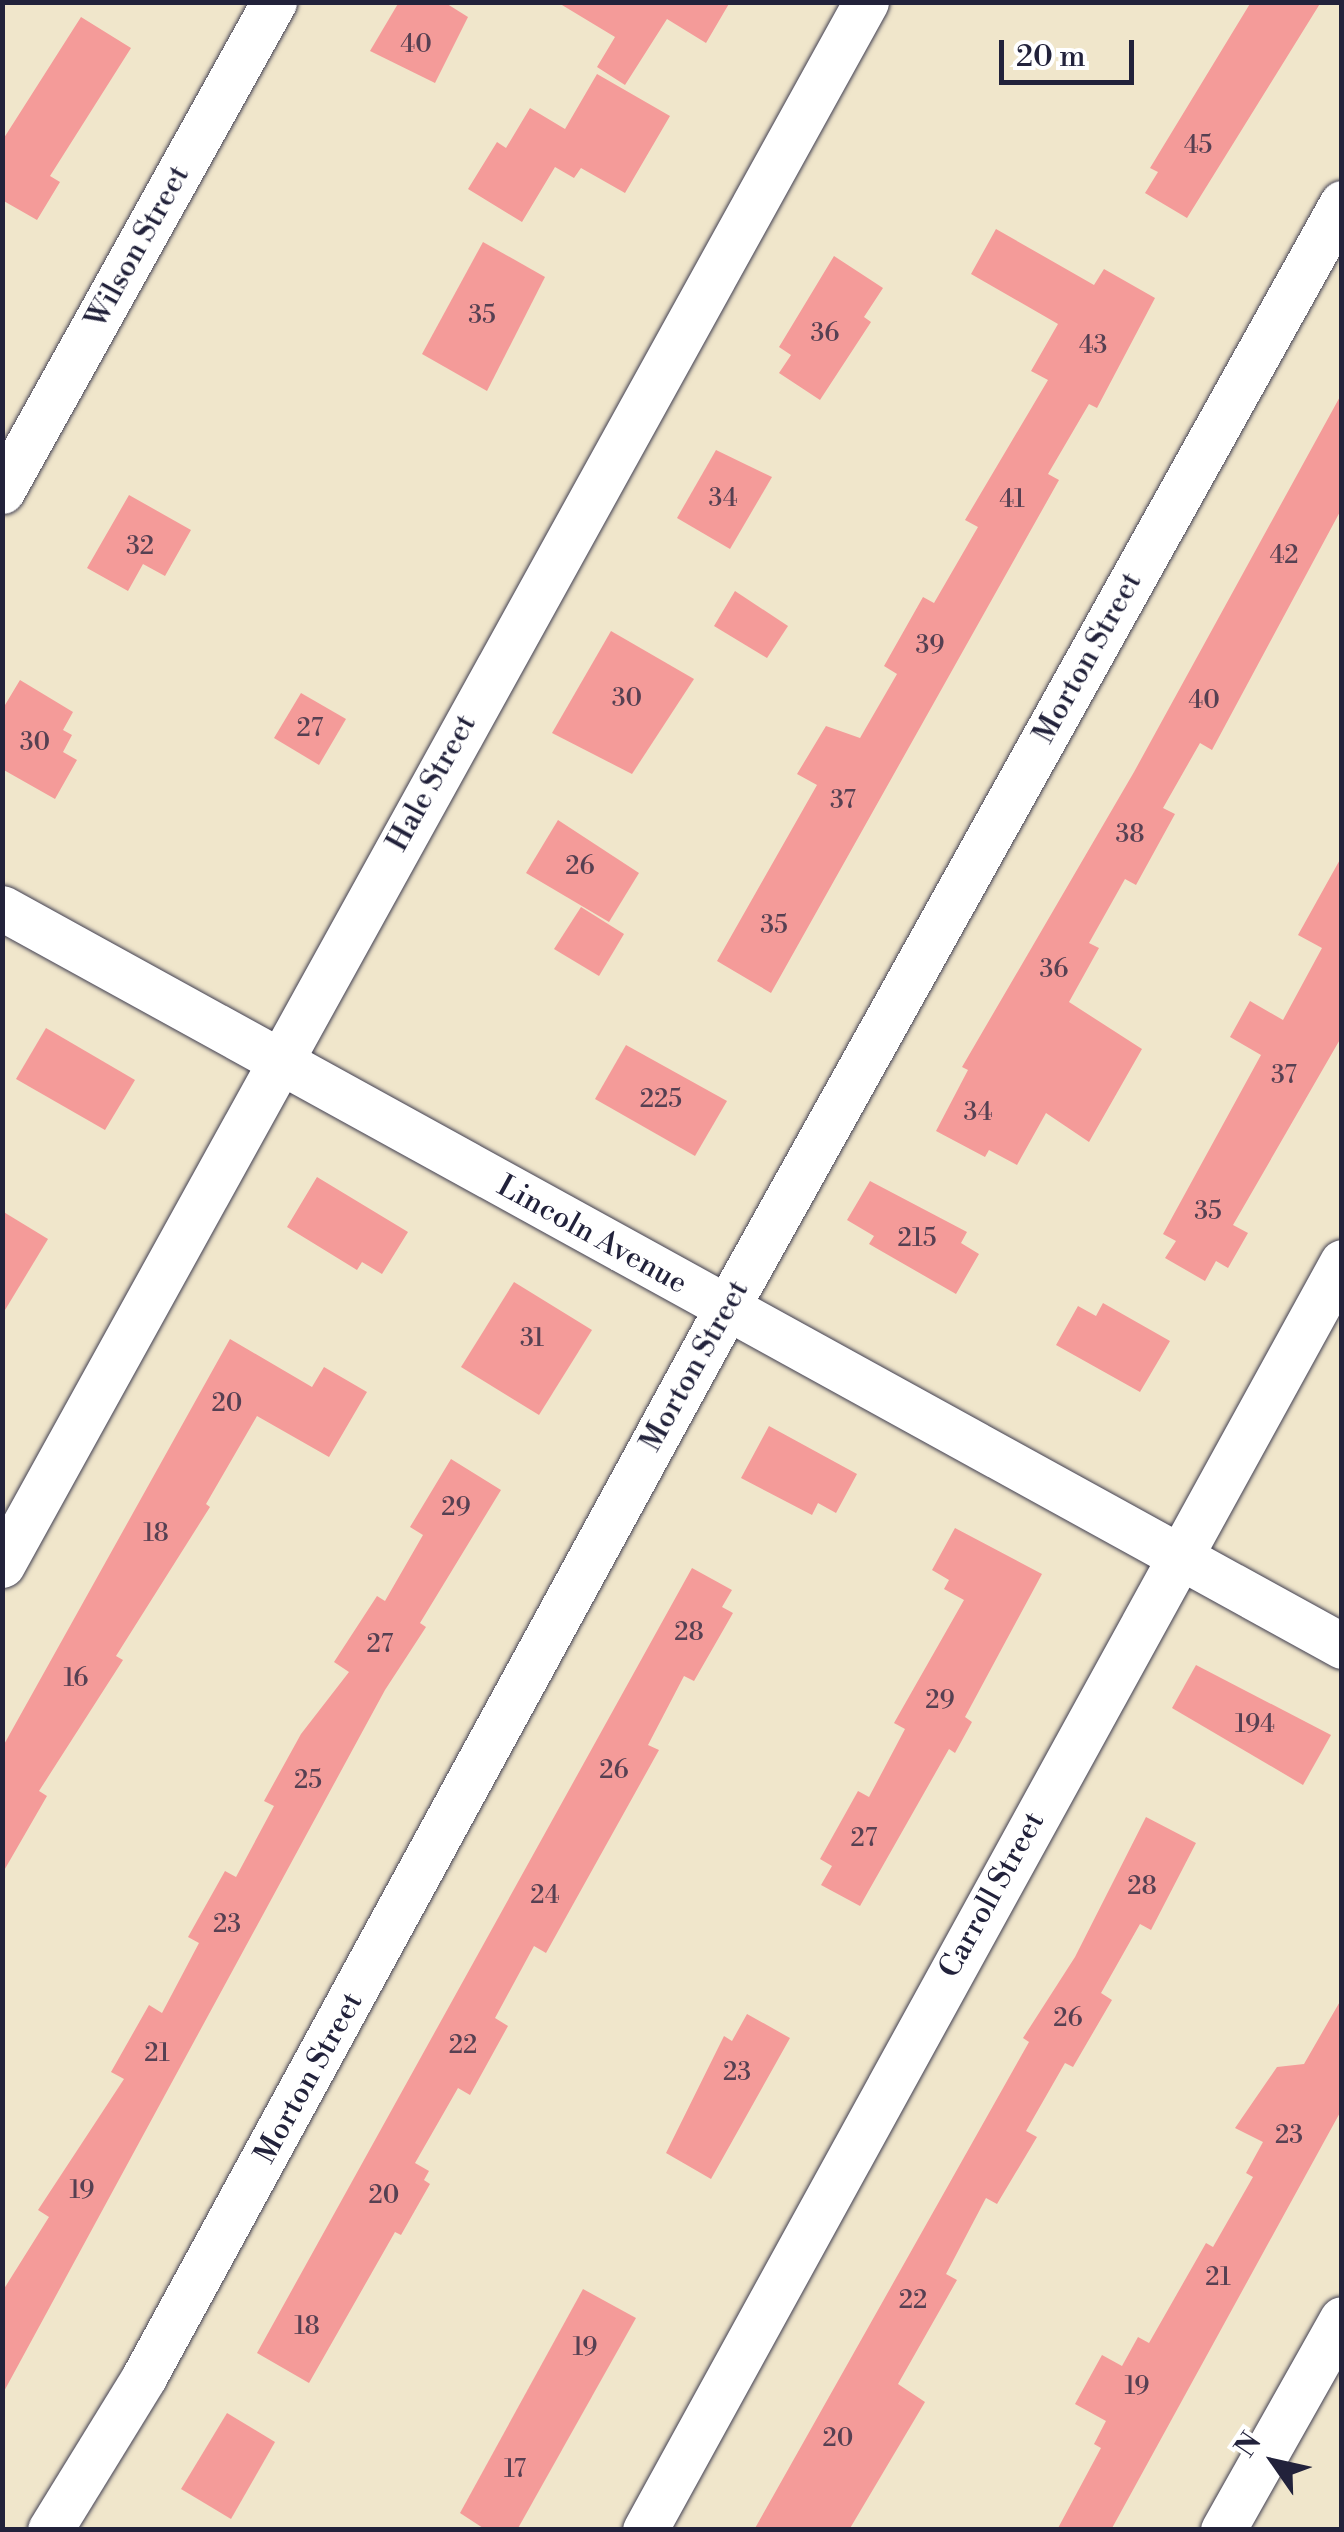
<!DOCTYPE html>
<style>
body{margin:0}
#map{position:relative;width:1344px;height:2532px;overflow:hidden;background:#f0e6cb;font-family:"Libre Bodoni",serif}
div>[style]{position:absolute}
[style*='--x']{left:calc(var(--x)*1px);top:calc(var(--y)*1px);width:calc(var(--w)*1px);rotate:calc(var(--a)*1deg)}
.building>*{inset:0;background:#f49b99}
.roads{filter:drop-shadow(0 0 2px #413f51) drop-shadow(0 0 2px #413f51)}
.minor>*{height:45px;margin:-22.5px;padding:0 22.5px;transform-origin:22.5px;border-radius:22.5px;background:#fff}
span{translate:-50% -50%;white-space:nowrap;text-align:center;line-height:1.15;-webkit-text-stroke:9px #fff;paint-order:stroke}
.number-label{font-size:25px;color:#564052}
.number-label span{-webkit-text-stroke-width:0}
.street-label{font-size:30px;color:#22223b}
.frame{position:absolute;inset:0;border:5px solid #22223b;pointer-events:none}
.north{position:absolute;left:1224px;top:2412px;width:100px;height:100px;-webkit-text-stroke:8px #fff;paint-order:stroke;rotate:304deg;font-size:28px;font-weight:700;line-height:40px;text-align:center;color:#22223b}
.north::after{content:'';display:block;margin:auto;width:35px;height:45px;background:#22223b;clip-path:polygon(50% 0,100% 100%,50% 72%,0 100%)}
.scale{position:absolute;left:999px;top:40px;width:135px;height:45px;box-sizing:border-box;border:5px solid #22223b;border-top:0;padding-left:12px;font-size:30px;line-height:35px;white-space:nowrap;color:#22223b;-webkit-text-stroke:8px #fff;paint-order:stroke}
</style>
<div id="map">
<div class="building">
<div style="clip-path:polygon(399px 2px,444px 2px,468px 17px,435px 83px,370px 51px)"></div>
<div style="clip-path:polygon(557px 2px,730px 2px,706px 43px,667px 19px,625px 85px,597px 67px,615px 37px)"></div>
<div style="clip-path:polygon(1251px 2px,1321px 2px,1187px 218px,1145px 193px,1158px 172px,1150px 168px)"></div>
<div style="clip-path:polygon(81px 17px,131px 48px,50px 176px,60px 182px,37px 220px,2px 200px,2px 141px)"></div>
<div style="clip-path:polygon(597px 74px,670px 116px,625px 193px,581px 168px,574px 178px,555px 167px,522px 222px,468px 189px,497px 142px,506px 148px,530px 108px,565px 129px)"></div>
<div style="clip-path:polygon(996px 229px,1094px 285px,1104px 269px,1155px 298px,1097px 408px,1089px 404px,1048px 474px,1059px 480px,771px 993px,717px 961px,817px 785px,797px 774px,826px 726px,860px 738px,897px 674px,884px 666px,923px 597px,934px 603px,978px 527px,965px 520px,1048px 380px,1031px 371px,1058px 324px,971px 274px)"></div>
<div style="clip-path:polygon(483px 242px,545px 277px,487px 391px,422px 354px)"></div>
<div style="clip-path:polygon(834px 256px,883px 288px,864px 317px,871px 322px,820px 400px,779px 373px,791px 355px,779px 347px)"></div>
<div style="clip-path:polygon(1342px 393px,1342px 508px,1212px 750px,1200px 743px,1163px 808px,1175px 814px,1136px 885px,1125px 879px,1089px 943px,1099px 948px,1069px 1002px,1142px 1049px,1089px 1142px,1046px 1113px,1017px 1165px,989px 1150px,985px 1157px,936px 1131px,968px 1070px,962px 1067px,1134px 772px)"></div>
<div style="clip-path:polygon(716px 450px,772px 477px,730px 549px,677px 518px)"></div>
<div style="clip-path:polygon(129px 495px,191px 530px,165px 576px,143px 564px,128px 591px,87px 568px)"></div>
<div style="clip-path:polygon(735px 591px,788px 626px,767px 658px,714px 626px)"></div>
<div style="clip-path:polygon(611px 631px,694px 679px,632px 774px,552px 733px)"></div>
<div style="clip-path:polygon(20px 680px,73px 712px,63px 730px,72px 735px,63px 752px,77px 760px,55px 799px,2px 769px,2px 710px)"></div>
<div style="clip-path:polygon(301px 693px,346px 719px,319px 765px,274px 738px)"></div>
<div style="clip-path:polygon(558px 820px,639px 873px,609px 922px,526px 873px)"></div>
<div style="clip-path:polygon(1342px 856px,1342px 1036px,1233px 1225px,1248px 1233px,1228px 1268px,1216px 1261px,1205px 1281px,1165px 1258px,1176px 1241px,1163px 1234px,1261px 1055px,1230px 1037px,1250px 1001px,1283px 1020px,1322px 948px,1298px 935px)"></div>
<div style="clip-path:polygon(581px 907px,624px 934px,599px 976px,554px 949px)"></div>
<div style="clip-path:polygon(46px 1028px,135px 1080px,105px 1130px,16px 1079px)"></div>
<div style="clip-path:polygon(626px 1045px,727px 1101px,695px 1156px,595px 1099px)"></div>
<div style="clip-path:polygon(317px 1177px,408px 1232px,382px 1274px,362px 1262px,357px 1270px,287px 1227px)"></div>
<div style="clip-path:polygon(870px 1181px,967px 1232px,961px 1243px,979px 1254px,956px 1294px,869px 1244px,874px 1236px,847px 1220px)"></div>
<div style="clip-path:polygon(2px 1211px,48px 1239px,2px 1315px)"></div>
<div style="clip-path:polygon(514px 1282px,592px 1330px,539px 1415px,461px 1367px)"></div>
<div style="clip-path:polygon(1103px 1303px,1170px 1341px,1140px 1392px,1056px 1345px,1078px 1306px,1096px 1316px)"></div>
<div style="clip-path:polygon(230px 1339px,312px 1387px,324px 1367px,367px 1392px,329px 1457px,257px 1416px,206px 1504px,210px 1507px,116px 1656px,123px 1660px,39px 1791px,47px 1796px,2px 1874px,2px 1748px)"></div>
<div style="clip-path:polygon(769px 1426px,857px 1474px,836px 1513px,818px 1503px,812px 1515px,741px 1478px)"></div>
<div style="clip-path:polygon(451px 1459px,501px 1490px,420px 1623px,426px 1627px,385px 1690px,2px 2395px,2px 2292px,49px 2217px,38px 2210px,124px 2079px,111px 2072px,149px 2005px,162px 2013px,199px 1943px,188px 1937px,225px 1871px,236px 1877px,274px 1806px,264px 1801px,301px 1734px,349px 1672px,334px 1662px,377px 1596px,385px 1601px,423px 1535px,410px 1527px)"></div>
<div style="clip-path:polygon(955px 1528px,1042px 1574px,965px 1717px,972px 1722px,955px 1753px,949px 1749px,860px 1906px,821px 1885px,832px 1866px,820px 1859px,858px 1791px,869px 1797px,905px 1729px,894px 1723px,964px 1600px,944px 1589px,949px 1580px,932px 1570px)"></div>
<div style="clip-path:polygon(692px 1568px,732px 1590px,722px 1607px,733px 1613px,694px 1681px,684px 1676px,648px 1745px,659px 1750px,546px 1953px,534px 1946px,495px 2018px,508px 2026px,470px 2095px,458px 2088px,415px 2163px,429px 2171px,424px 2180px,430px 2184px,401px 2235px,395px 2232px,309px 2383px,257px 2353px)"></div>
<div style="clip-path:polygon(1196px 1665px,1331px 1735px,1303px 1785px,1172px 1708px)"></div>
<div style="clip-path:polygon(1146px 1817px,1196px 1843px,1151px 1930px,1140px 1924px,1101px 1993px,1112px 2000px,1073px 2067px,1065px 2063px,1026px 2131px,1037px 2137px,997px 2204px,986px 2198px,946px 2274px,957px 2280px,898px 2384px,925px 2402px,849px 2530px,754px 2530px,1029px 2042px,1023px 2038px,1075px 1957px)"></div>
<div style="clip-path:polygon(1342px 1998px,1342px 2109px,1111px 2530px,1057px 2530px,1101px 2448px,1094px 2444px,1106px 2421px,1075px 2404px,1102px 2355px,1122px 2366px,1138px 2337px,1149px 2343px,1206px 2243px,1213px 2247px,1253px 2177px,1246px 2173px,1263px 2142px,1235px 2128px,1277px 2067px,1304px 2064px)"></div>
<div style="clip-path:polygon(747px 2014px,790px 2038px,711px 2179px,666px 2153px,724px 2036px,732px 2041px)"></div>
<div style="clip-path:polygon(583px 2289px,636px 2318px,517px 2530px,486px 2530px,460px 2513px)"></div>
<div style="clip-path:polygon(227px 2413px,275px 2442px,231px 2519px,181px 2489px)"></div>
</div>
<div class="roads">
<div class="minor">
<div style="--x:2;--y:491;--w:560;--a:-60.92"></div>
<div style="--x:2;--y:908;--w:1530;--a:28.84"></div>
<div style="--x:2;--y:1565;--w:1786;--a:-61.07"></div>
<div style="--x:50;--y:2530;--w:180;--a:-58.4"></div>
<div style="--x:144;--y:2377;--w:1216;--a:-61.41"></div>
<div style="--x:726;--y:1309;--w:1266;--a:-60.88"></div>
<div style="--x:645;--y:2530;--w:1447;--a:-61.2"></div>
<div style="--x:1223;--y:2530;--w:242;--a:-60.6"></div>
</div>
</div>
<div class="number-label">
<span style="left:416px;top:45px">40</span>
<span style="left:1198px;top:146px">45</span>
<span style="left:482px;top:316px">35</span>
<span style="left:825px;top:334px">36</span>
<span style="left:1093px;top:346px">43</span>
<span style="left:723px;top:499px">34</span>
<span style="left:1012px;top:500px">41</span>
<span style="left:140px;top:547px">32</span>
<span style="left:1284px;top:556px">42</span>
<span style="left:930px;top:646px">39</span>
<span style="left:627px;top:699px">30</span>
<span style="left:1204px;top:701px">40</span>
<span style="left:310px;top:729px">27</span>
<span style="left:35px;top:743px">30</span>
<span style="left:843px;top:801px">37</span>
<span style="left:1130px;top:835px">38</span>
<span style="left:580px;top:867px">26</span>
<span style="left:774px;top:926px">35</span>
<span style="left:1054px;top:970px">36</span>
<span style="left:1284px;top:1076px">37</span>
<span style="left:661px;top:1100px">225</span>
<span style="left:978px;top:1113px">34</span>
<span style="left:1208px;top:1212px">35</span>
<span style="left:917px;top:1239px">215</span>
<span style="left:532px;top:1339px">31</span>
<span style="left:227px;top:1404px">20</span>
<span style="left:456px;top:1508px">29</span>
<span style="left:156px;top:1534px">18</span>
<span style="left:689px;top:1633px">28</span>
<span style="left:380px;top:1645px">27</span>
<span style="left:76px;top:1679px">16</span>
<span style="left:940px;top:1701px">29</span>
<span style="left:1255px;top:1725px">194</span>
<span style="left:614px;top:1771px">26</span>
<span style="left:308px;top:1781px">25</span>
<span style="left:864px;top:1839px">27</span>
<span style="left:1142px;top:1887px">28</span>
<span style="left:545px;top:1896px">24</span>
<span style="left:227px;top:1925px">23</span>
<span style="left:1068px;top:2019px">26</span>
<span style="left:463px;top:2046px">22</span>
<span style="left:157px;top:2054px">21</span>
<span style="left:737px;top:2073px">23</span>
<span style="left:1289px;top:2136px">23</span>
<span style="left:82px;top:2191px">19</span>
<span style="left:384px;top:2196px">20</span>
<span style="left:1218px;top:2278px">21</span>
<span style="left:913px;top:2301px">22</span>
<span style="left:307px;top:2327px">18</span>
<span style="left:585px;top:2348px">19</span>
<span style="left:1137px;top:2387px">19</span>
<span style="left:838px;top:2439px">20</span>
<span style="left:515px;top:2470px">17</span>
</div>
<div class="street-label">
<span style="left:138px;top:247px;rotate:-61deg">Wilson Street</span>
<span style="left:1088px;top:658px;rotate:-61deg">Morton Street</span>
<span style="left:432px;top:783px;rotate:-61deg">Hale Street</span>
<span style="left:592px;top:1235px;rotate:29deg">Lincoln Avenue</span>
<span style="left:695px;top:1366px;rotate:-61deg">Morton Street</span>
<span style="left:992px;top:1895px;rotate:-61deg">Carroll Street</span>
<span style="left:309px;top:2078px;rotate:-61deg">Morton Street</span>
</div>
<div class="frame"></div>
<div class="north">N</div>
<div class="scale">20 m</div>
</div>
